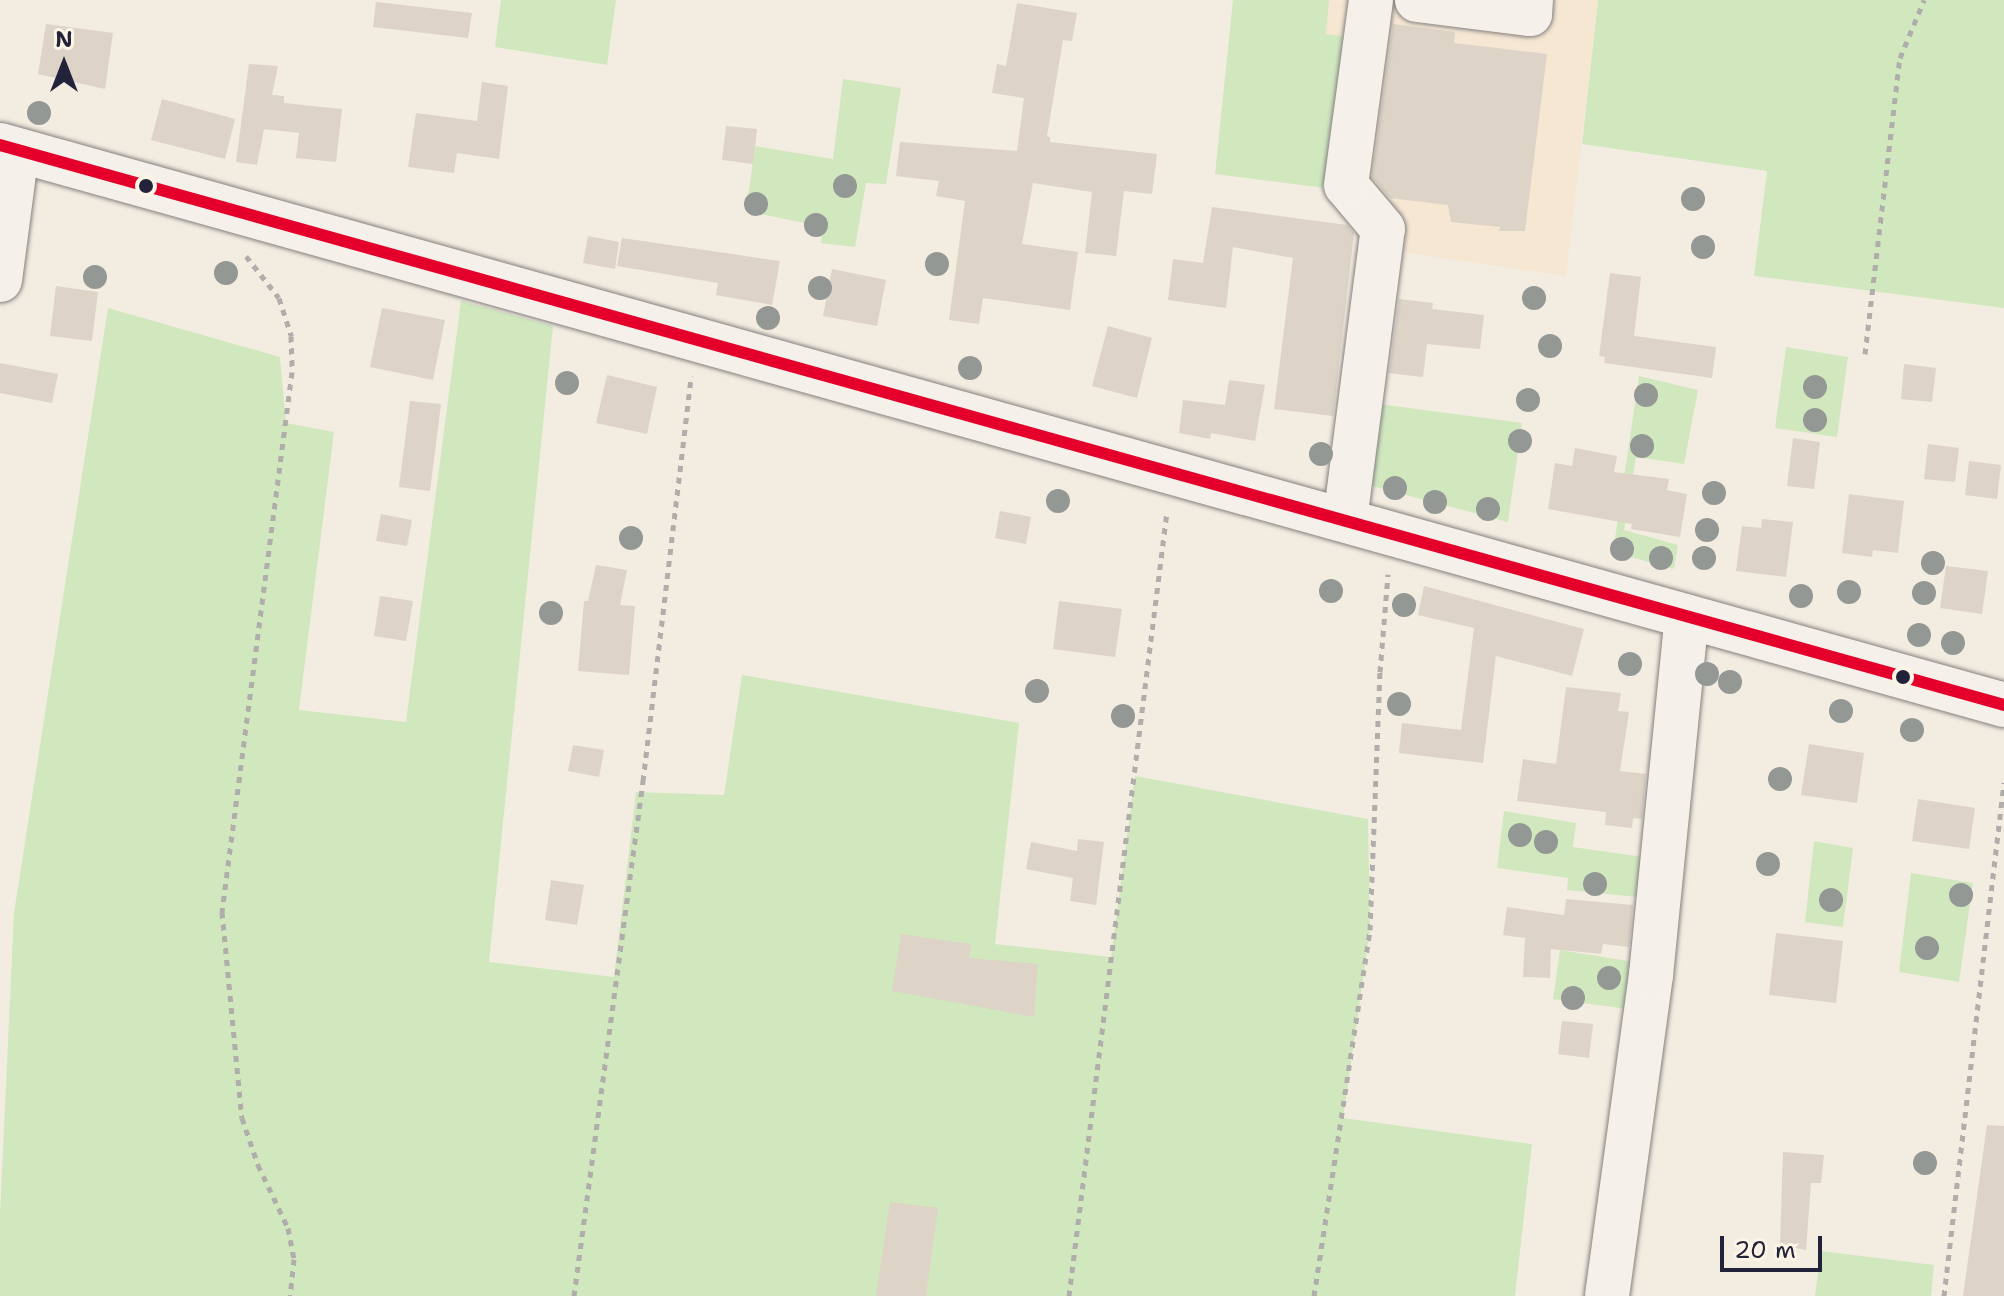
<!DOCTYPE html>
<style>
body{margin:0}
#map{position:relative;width:2004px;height:1296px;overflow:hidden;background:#f3ece0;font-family:"Shantell Sans",sans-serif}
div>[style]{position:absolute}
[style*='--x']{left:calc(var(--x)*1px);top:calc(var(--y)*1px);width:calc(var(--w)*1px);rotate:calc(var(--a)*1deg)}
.built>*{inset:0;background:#f6e7d3}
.green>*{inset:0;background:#d1e8bf}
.building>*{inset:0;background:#ded3c7}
.path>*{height:5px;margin-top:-2.5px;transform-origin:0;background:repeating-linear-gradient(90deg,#b0adab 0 6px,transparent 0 12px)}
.roads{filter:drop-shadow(0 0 2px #848181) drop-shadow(0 0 2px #848181)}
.minor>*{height:44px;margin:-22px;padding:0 22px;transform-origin:22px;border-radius:22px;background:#f5f1ea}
.bus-1>*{height:12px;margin:-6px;padding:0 6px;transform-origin:6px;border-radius:6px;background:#e4002b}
.trees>*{width:24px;height:24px;margin:-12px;border-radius:50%;background:#949894}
.dots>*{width:22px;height:22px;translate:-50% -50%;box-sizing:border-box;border:4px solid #fcf5e5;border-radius:50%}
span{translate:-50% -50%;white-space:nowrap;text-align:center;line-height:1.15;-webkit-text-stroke:6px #fcf5e5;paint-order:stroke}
.north{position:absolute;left:24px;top:24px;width:80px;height:80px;-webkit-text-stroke:6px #fcf5e5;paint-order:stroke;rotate:0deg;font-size:22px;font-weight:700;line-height:32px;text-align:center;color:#22223b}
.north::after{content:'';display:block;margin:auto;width:28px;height:36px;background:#22223b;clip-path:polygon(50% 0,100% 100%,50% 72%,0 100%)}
.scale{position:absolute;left:1720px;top:1236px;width:102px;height:36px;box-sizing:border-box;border:4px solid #22223b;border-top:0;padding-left:10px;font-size:24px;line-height:28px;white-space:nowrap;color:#22223b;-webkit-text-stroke:6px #fcf5e5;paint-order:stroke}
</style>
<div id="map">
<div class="built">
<div style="clip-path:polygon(1329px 0,1598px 0,1566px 276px,1360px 246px,1365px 202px,1349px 37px,1326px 34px)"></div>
</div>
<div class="green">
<div style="clip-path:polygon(501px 0,616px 0,607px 65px,495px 47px)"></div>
<div style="clip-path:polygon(1233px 0,1329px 0,1326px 34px,1350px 37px,1333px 189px,1215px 174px)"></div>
<div style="clip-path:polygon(1598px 0,2004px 0,2004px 308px,1754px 276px,1767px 171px,1582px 144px)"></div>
<div style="clip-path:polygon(843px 79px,901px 88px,886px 184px,866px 183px,855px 247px,821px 243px,823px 227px,746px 211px,755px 146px,833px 159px)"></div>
<div style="clip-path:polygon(461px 301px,553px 326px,489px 962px,614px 977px,636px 792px,724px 795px,742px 675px,1019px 723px,995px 944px,1111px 957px,1135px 776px,1368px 819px,1370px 930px,1343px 1118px,1532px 1144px,1515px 1296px,0 1296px,0 1214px,14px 913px,108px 308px,280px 357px,286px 423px,334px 432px,299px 710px,406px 722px)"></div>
<div style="clip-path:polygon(1786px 347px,1848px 357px,1837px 437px,1775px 428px)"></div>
<div style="clip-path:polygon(1639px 376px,1698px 390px,1684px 464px,1636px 457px,1624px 530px,1678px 545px,1674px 569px,1613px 552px)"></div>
<div style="clip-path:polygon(1379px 404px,1522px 423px,1508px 522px,1368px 485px)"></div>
<div style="clip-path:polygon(1504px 811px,1576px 823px,1573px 847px,1643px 857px,1637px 897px,1567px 890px,1568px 878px,1497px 868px)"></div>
<div style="clip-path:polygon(1814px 841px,1853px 848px,1843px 927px,1805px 922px)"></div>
<div style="clip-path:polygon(1911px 873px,1973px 883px,1959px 982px,1899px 972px)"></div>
<div style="clip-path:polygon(1560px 950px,1641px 963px,1635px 1010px,1553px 999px)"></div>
<div style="clip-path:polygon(1821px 1251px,1934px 1265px,1931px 1296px,1815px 1296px)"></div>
</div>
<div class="building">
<div style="clip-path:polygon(376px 2px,472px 13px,468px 38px,373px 27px)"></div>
<div style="clip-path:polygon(1017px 3px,1077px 13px,1072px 41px,1063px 40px,1047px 136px,1050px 137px,1050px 142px,1157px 154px,1152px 194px,1124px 191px,1116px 256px,1085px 253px,1092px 192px,1033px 183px,1022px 244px,1078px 252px,1070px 310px,983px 298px,979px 324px,949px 320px,965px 201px,936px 196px,939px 181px,896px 176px,900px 142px,1017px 151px,1024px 98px,992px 93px,997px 64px,1006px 66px)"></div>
<div style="clip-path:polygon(46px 24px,113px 33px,105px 89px,38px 74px)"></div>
<div style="clip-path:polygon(1393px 24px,1455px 32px,1454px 43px,1547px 54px,1525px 231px,1499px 231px,1500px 227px,1451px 222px,1448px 205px,1390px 198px,1372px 177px)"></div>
<div style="clip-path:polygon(249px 64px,278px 66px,272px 95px,284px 96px,284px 103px,342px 109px,336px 162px,296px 158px,299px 133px,264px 129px,257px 165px,236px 162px)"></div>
<div style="clip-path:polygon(482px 82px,508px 86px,499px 159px,457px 153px,454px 173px,408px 167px,416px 113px,477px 121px)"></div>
<div style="clip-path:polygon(162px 99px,235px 119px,225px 159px,151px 140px)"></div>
<div style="clip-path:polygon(726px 126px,757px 129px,753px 164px,722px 160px)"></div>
<div style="clip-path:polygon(1212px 207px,1347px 225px,1354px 233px,1333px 416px,1274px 409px,1293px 258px,1233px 247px,1226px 308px,1168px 300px,1173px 259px,1203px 263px)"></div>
<div style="clip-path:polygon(588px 236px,619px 242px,615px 269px,583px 263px)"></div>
<div style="clip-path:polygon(622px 238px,780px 261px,772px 305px,716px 295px,718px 283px,617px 266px)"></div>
<div style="clip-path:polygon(832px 269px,886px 280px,877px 326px,823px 316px)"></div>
<div style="clip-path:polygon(1610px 273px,1641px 277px,1634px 336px,1716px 347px,1712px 378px,1604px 363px,1605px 357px,1599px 356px)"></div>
<div style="clip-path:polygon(56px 286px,98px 292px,92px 341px,50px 336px)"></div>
<div style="clip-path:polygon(1399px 299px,1433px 303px,1432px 309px,1484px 315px,1480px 349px,1427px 344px,1423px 377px,1389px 373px)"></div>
<div style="clip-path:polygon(382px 308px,445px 320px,433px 380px,370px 367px)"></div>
<div style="clip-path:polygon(1108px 326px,1152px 338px,1137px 398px,1092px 386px)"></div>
<div style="clip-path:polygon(0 363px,58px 374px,52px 403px,0 393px)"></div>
<div style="clip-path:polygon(1904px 364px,1936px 368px,1932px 402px,1901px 399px)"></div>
<div style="clip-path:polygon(607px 375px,657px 387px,647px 434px,596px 423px)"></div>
<div style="clip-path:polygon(1229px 380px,1265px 385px,1255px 441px,1211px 433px,1210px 439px,1179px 433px,1183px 400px,1225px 405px)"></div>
<div style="clip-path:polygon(410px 401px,441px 404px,430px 491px,399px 487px)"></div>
<div style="clip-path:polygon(1793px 438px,1820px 442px,1814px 489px,1787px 486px)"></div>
<div style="clip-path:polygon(1928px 444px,1959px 448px,1955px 482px,1924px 479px)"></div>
<div style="clip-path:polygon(1575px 448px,1617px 456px,1614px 472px,1669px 479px,1667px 490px,1687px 494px,1680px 537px,1631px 529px,1632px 524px,1548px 509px,1555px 463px,1572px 466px)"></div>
<div style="clip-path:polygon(1969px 461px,2001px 465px,1997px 499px,1965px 495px)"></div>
<div style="clip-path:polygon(1849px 494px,1904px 501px,1898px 553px,1873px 550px,1872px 557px,1842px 553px)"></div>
<div style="clip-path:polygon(1000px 511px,1031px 517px,1026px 544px,995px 538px)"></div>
<div style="clip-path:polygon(381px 514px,412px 520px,407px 546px,376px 541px)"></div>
<div style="clip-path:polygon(1762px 519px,1793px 522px,1786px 577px,1736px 571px,1742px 526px,1761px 528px)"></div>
<div style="clip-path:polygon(596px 565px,627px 570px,620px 605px,635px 606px,629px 675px,578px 671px,584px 601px,588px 601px)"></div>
<div style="clip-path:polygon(1946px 566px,1988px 571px,1982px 614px,1940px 608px)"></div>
<div style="clip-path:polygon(1424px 586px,1584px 629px,1572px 676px,1496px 656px,1483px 763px,1399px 753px,1402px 723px,1461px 730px,1474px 628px,1418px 615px)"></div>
<div style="clip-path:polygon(380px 596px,413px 601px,406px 641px,374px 636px)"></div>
<div style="clip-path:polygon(1059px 601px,1122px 609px,1115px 657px,1053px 649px)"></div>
<div style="clip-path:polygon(1566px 687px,1621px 693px,1618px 711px,1629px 712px,1620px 771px,1646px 774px,1642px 819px,1633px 818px,1632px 828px,1605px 825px,1606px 812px,1517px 801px,1523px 759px,1556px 764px)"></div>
<div style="clip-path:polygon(1809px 744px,1864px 753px,1857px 803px,1801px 795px)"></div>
<div style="clip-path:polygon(573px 745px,604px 750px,599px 777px,568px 771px)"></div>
<div style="clip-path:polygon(1918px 799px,1975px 808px,1969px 849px,1912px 841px)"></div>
<div style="clip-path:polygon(1078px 839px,1104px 842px,1096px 905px,1070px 901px,1073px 878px,1026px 869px,1031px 842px,1077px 851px)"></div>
<div style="clip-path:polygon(551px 880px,584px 885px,577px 925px,545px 920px)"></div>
<div style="clip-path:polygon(1566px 899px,1633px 905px,1629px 947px,1603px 944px,1601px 954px,1551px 949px,1550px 978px,1523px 977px,1525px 938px,1503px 935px,1507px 907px,1564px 915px)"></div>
<div style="clip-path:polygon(1776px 933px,1843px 941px,1836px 1003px,1769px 995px)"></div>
<div style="clip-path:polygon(901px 934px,971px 944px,969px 958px,1038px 964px,1034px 1017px,892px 991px)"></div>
<div style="clip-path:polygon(1562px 1021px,1593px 1024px,1589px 1058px,1558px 1054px)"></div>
<div style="clip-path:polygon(1987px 1125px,2004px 1126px,2004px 1296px,1963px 1296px)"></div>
<div style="clip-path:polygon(1783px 1152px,1824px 1155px,1821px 1183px,1811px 1183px,1806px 1250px,1780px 1245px)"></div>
<div style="clip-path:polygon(890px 1202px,938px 1208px,926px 1296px,876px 1296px)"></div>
</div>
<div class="path">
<div style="--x:246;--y:256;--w:53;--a:51.8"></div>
<div style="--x:279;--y:298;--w:40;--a:72"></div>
<div style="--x:291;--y:336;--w:36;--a:88"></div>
<div style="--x:292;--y:372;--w:545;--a:97.39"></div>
<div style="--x:222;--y:912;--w:207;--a:84.5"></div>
<div style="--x:242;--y:1118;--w:50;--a:71.2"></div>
<div style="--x:258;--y:1165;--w:70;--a:64.5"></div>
<div style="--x:288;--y:1228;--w:32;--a:79"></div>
<div style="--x:294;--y:1259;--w:37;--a:96"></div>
<div style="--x:1865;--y:354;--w:298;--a:-83.3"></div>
<div style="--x:1900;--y:58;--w:63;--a:-67.5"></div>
<div style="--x:574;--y:1296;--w:520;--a:-82.37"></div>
<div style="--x:643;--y:781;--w:408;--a:-83.2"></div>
<div style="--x:1069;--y:1296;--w:791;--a:-82.88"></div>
<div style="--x:1314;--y:1296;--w:370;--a:-81.3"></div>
<div style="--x:1370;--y:930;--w:258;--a:-87.8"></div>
<div style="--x:1380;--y:672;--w:98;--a:-85.3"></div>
<div style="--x:1944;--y:1296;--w:517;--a:-83.34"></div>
</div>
<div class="roads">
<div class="minor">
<div style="--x:1417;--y:0;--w:114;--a:7.1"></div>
<div style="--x:1530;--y:14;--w:14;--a:-86"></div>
<div style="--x:0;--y:145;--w:2081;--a:15.61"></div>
<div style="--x:0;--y:280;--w:131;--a:-82.5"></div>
<div style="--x:1345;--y:520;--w:293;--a:-82.6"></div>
<div style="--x:1383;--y:229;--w:57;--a:-130.1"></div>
<div style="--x:1346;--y:185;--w:187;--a:-82.3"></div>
<div style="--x:1607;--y:1296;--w:324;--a:-82.2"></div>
<div style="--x:1651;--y:975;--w:360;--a:-84.3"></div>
</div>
</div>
<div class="bus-1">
<div style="--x:0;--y:145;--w:2081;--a:15.61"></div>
</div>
<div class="trees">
<div style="left:39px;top:113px"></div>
<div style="left:845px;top:186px"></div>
<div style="left:1693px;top:199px"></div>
<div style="left:756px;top:204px"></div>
<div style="left:816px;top:225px"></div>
<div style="left:1703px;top:247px"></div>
<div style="left:937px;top:264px"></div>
<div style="left:226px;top:273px"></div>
<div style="left:95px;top:277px"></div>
<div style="left:820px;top:288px"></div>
<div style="left:1534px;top:298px"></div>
<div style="left:768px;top:318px"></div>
<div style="left:1550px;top:346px"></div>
<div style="left:970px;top:368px"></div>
<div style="left:567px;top:383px"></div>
<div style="left:1815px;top:387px"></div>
<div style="left:1646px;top:395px"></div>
<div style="left:1528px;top:400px"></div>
<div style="left:1815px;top:420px"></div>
<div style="left:1520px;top:441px"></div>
<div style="left:1642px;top:446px"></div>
<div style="left:1321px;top:454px"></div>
<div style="left:1395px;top:488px"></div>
<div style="left:1714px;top:493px"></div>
<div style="left:1058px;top:501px"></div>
<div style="left:1435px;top:502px"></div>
<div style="left:1488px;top:509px"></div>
<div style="left:1707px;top:530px"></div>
<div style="left:631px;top:538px"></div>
<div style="left:1622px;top:549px"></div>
<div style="left:1661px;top:558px"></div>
<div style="left:1704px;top:558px"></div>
<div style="left:1933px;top:563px"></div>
<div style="left:1331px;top:591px"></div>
<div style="left:1849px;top:592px"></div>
<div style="left:1924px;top:593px"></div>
<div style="left:1801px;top:596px"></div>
<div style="left:1404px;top:605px"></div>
<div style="left:551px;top:613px"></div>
<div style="left:1919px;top:635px"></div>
<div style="left:1953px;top:643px"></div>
<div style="left:1630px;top:664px"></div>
<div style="left:1707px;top:674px"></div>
<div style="left:1730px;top:682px"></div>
<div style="left:1037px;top:691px"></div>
<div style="left:1399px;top:704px"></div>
<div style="left:1841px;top:711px"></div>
<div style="left:1123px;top:716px"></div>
<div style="left:1912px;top:730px"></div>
<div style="left:1780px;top:779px"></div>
<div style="left:1520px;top:835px"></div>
<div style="left:1546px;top:842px"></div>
<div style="left:1768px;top:864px"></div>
<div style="left:1595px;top:884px"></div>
<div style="left:1961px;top:895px"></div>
<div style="left:1831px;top:900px"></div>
<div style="left:1927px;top:948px"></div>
<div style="left:1609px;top:978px"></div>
<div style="left:1573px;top:998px"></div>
<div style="left:1925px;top:1163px"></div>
</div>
<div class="dots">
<div style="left:146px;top:186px;background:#22223b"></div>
<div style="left:1903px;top:677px;background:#22223b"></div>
</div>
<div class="north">N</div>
<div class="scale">20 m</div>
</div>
